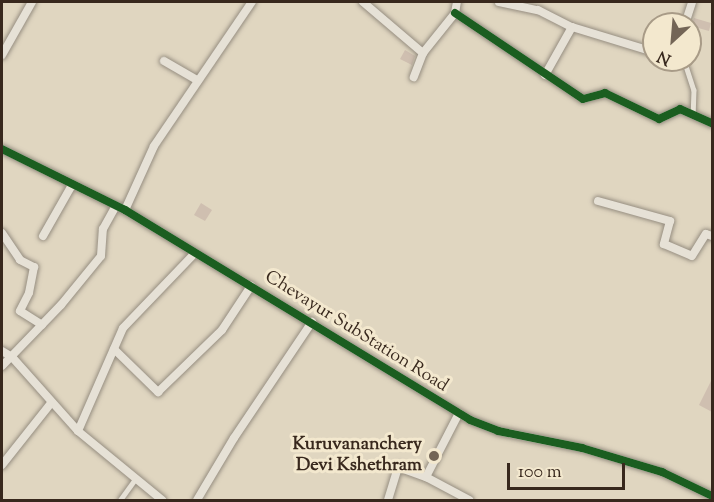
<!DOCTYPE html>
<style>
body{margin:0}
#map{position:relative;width:714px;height:502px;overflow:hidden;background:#e0d6c0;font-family:"Sorts Mill Goudy",serif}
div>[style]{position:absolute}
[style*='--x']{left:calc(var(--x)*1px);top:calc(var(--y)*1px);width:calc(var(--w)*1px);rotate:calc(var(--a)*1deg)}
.building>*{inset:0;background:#cfbfb0}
.roads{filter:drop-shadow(0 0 2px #968e81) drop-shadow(0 0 2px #968e81)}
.lane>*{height:4.5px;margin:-2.25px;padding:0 2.25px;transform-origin:2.25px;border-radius:2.25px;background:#e6e1d6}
.street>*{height:8px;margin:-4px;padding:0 4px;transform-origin:4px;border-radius:4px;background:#e6e1d6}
.cycleway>*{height:8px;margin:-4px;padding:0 4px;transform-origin:4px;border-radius:4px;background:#1b5e20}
.dots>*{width:16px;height:16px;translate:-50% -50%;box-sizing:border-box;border:3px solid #f3e8ce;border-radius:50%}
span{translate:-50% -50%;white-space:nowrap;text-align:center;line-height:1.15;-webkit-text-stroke:6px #f3e8ce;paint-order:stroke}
.street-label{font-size:18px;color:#38281d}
.poi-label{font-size:18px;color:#38281d;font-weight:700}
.right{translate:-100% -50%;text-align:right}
.frame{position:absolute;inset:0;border:3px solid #38281d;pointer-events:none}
.north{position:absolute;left:642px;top:12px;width:60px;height:60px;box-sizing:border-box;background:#f3e8ce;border:2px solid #a89b87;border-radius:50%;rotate:206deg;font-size:16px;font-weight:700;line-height:24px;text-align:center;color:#38281d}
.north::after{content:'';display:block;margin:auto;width:21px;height:27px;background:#736556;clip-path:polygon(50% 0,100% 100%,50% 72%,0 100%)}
.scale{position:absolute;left:507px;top:463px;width:118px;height:27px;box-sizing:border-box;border:3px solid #38281d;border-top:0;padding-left:8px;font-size:18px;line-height:21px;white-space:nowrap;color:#38281d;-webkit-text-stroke:4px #f3e8ce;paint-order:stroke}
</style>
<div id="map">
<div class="building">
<div style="clip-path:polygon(694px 18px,711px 23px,709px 31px,691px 26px)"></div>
<div style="clip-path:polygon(405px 50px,415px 56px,412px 65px,400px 59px)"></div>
<div style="clip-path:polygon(201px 203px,212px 210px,205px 221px,194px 215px)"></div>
<div style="clip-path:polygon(712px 379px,712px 412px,699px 405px)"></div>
</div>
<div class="roads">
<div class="lane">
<div style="--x:679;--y:60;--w:9;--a:41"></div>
<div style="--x:686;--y:66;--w:25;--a:72"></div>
<div style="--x:694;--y:90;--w:25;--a:92"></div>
<div style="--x:120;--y:500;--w:27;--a:-54"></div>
</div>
<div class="street">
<div style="--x:363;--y:2;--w:79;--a:40.4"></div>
<div style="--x:423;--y:53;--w:26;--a:111"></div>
<div style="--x:499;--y:2;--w:40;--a:12"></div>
<div style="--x:538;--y:10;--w:38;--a:27"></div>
<div style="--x:455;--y:13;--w:154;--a:33.9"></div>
<div style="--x:583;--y:99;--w:23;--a:-15"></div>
<div style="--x:605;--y:93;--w:60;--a:25.7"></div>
<div style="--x:659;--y:119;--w:23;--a:-25"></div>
<div style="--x:680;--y:109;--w:35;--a:24"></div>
<div style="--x:685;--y:24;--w:23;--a:-72"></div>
<div style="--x:423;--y:53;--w:51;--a:-51.3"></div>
<div style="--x:455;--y:13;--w:11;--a:-80"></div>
<div style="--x:2;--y:55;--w:61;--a:-60.5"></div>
<div style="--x:164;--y:61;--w:39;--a:30"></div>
<div style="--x:545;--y:75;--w:55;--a:-60.6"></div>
<div style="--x:572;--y:27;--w:86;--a:17"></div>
<div style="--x:2;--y:149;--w:137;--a:26.4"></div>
<div style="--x:125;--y:210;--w:404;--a:31.3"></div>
<div style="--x:470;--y:420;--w:30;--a:21"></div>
<div style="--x:498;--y:431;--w:86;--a:11.4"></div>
<div style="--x:582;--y:448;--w:84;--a:16.7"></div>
<div style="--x:662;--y:472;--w:55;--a:25.6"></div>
<div style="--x:598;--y:201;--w:75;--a:15.5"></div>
<div style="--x:670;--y:221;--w:24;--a:105"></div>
<div style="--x:664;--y:244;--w:30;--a:23"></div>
<div style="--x:692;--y:256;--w:26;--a:-58"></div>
<div style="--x:706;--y:234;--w:6;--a:18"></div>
<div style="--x:125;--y:210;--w:70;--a:-65.6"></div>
<div style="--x:154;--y:146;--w:174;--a:-55.8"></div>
<div style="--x:2;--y:233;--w:32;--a:56"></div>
<div style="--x:20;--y:260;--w:16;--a:27"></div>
<div style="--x:34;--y:267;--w:26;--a:101"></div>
<div style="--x:29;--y:293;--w:20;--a:117"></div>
<div style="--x:20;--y:311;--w:26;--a:32"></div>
<div style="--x:43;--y:236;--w:59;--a:-60.4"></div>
<div style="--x:114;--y:349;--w:62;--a:44.3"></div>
<div style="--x:158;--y:392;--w:89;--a:-44.1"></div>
<div style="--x:222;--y:330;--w:53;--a:-56.6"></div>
<div style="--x:2;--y:351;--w:12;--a:31"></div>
<div style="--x:12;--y:357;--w:99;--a:48.3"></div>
<div style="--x:78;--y:431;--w:109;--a:39.4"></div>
<div style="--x:2;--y:366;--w:85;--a:-46"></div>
<div style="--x:61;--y:305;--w:63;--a:-50.8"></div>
<div style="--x:101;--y:256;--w:27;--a:-86"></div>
<div style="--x:103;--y:229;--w:26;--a:-61"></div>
<div style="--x:78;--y:431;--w:112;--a:-66.4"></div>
<div style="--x:123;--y:328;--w:104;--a:-46.2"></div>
<div style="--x:2;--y:465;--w:80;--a:-51.6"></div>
<div style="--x:426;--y:477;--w:49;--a:28.1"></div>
<div style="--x:197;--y:500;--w:72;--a:-59.2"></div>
<div style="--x:234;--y:438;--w:140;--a:-56.1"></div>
<div style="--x:388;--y:500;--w:34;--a:-73"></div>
<div style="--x:398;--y:467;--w:30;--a:20"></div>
<div style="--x:426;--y:477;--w:72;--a:-62.7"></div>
</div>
</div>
<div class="cycleway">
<div style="--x:455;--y:13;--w:154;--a:33.9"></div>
<div style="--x:583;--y:99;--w:23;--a:-15"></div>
<div style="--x:605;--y:93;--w:60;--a:25.7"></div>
<div style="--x:659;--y:119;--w:23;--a:-25"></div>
<div style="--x:680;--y:109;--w:35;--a:24"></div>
<div style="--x:2;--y:149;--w:137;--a:26.4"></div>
<div style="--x:125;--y:210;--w:404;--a:31.3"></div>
<div style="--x:470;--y:420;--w:30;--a:21"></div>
<div style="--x:498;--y:431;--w:86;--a:11.4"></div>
<div style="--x:582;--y:448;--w:84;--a:16.7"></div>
<div style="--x:662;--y:472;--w:55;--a:25.6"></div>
</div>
<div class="dots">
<div style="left:434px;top:456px;background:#736556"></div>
</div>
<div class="street-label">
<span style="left:356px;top:332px;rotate:32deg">Chevayur SubStation Road</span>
</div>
<div class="poi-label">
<span class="right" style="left:422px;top:456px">Kuruvananchery<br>Devi Kshethram</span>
</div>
<div class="frame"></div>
<div class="north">N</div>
<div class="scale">100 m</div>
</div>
